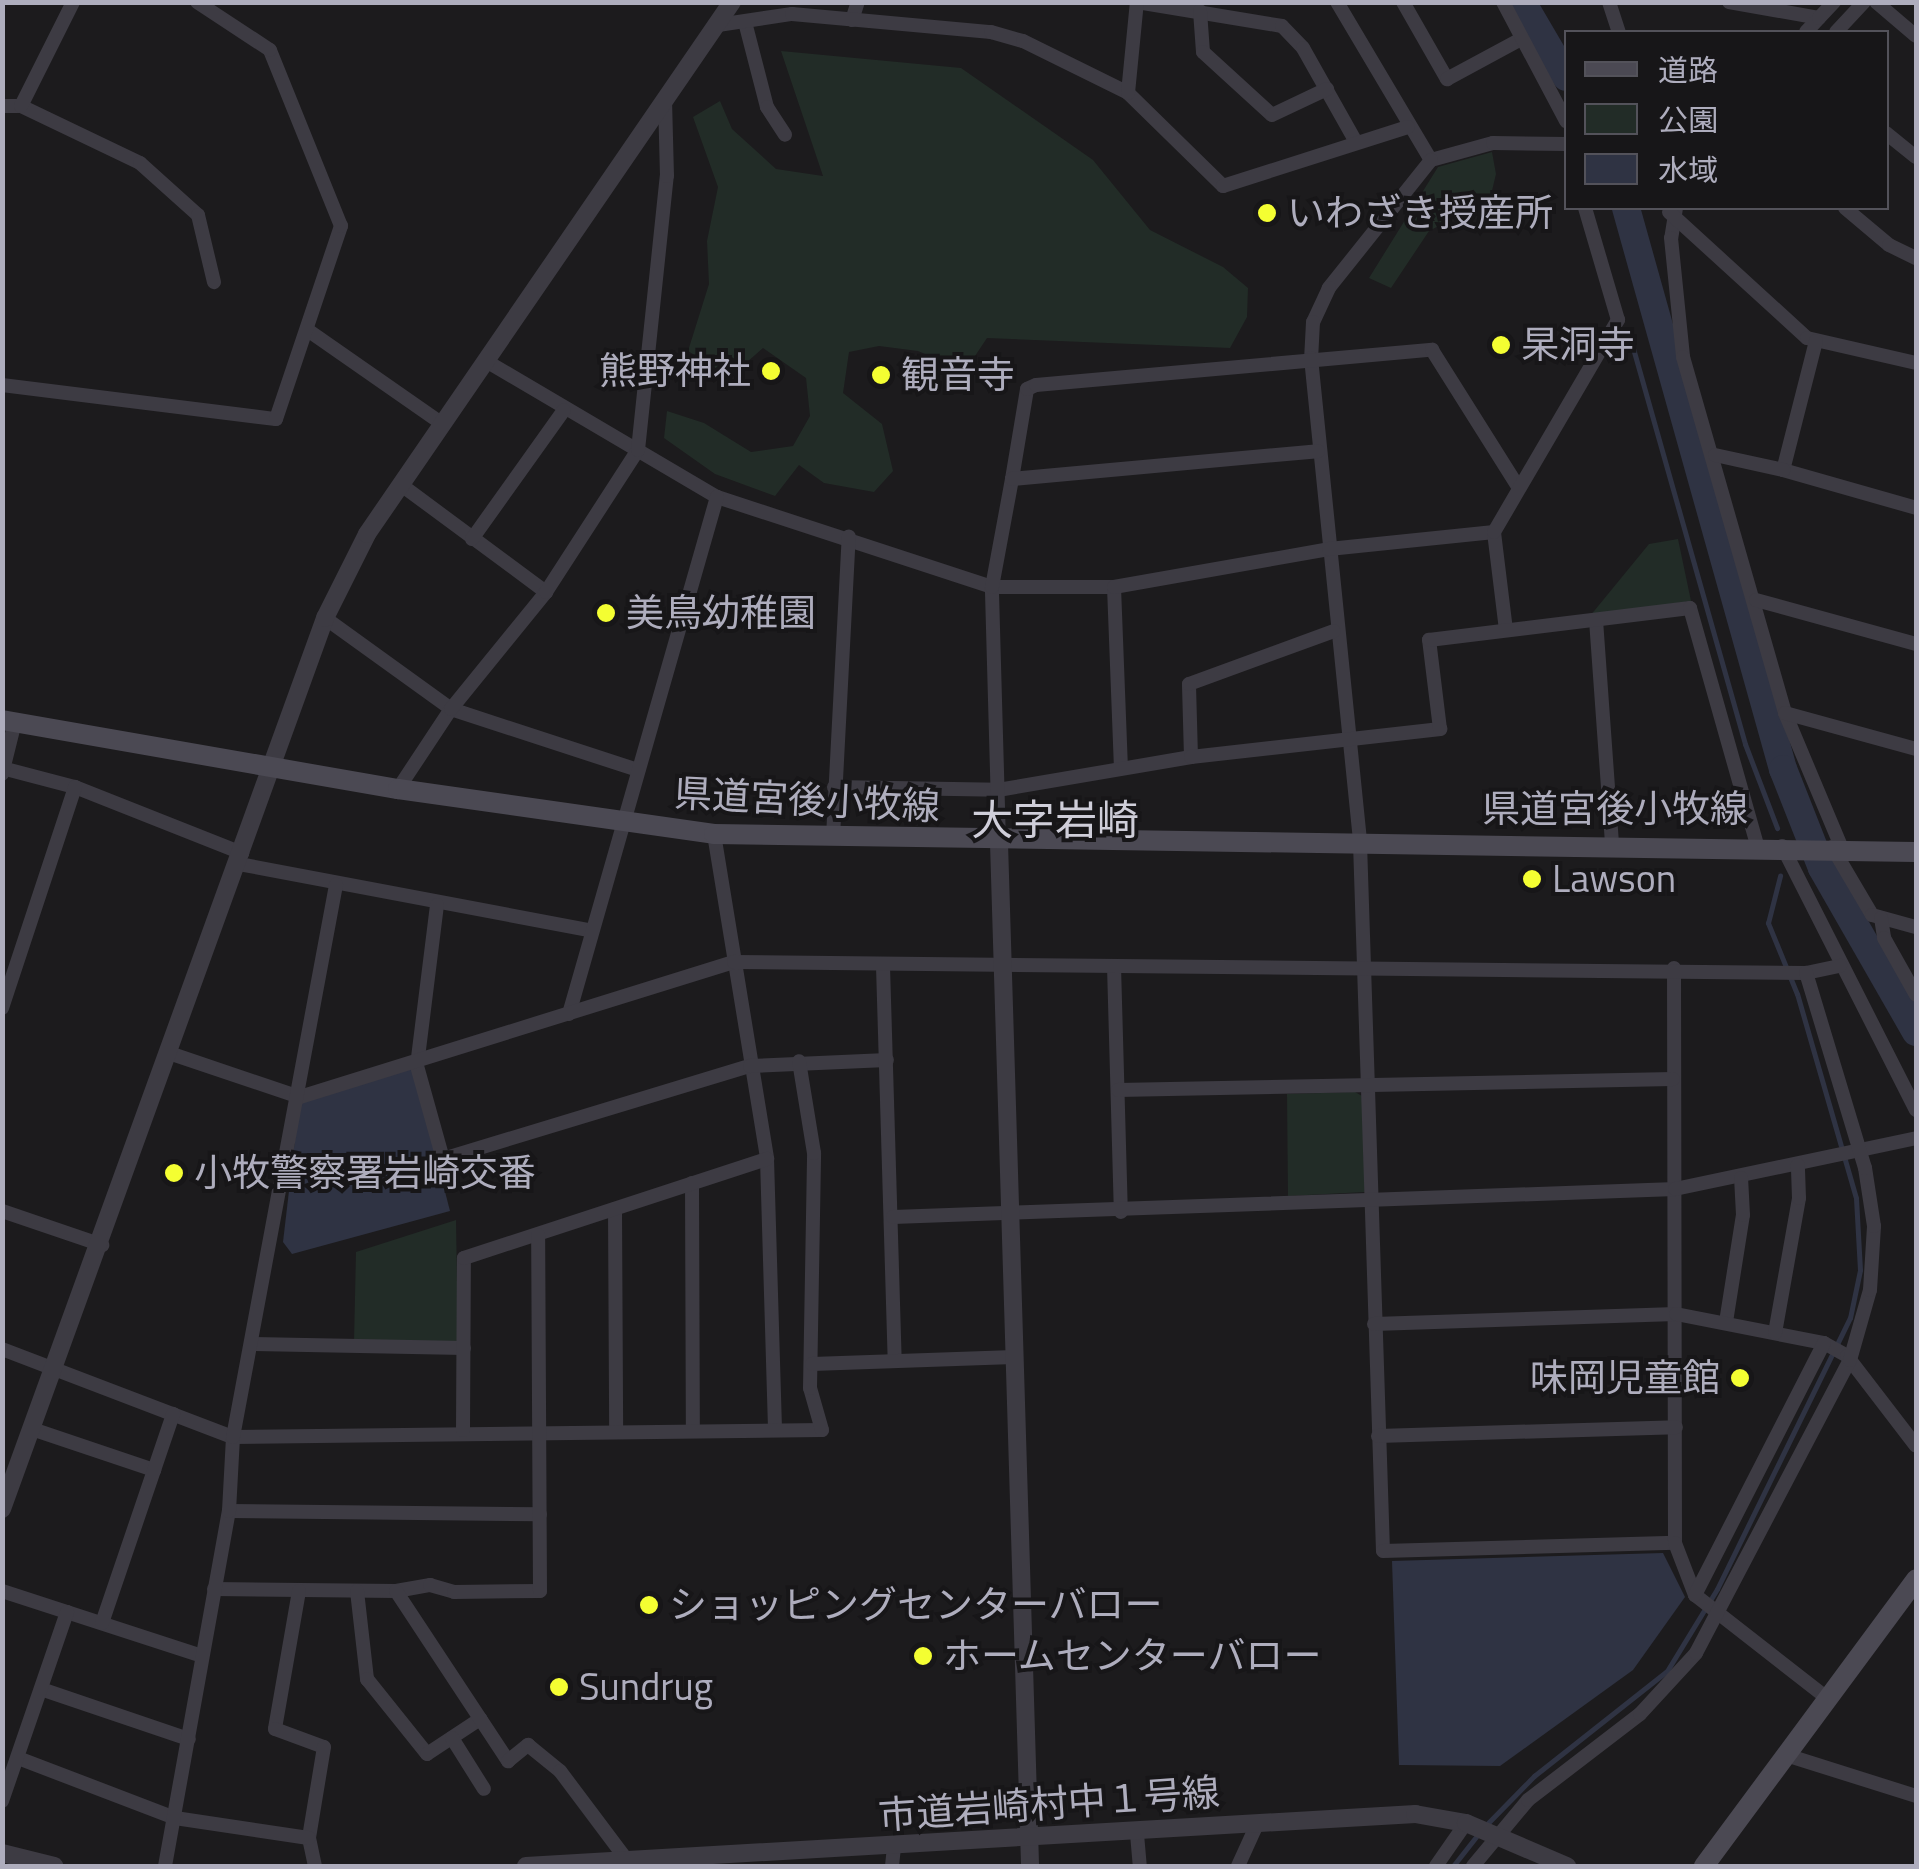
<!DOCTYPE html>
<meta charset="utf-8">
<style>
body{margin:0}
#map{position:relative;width:1919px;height:1869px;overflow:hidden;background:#1c1b1d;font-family:"Titillium Web","Noto Sans JP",sans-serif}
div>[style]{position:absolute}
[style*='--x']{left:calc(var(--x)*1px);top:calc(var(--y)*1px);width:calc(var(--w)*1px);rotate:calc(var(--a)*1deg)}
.green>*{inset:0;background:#222c27}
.water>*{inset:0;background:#2f3343}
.stream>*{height:5px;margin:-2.5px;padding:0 2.5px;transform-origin:2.5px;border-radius:2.5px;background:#2f3343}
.river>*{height:28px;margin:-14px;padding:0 14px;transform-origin:14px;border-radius:14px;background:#2f3343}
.minor>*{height:14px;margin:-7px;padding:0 7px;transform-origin:7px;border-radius:7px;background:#3d3b43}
.tertiary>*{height:18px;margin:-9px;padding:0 9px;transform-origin:9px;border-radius:9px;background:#3d3b43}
.secondary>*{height:20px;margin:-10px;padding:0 10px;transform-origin:10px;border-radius:10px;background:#4b4953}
.dots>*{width:28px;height:28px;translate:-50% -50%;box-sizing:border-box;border:5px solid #171618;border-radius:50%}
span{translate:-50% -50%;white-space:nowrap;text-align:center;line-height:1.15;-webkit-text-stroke:8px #171618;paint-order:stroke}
.poi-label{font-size:38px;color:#aeadbd}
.left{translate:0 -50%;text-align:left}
.right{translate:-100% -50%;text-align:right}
.street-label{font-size:38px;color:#aeadbd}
.quarter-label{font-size:42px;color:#cfced9}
.frame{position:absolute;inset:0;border:5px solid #aeadbd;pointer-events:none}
.legend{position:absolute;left:1564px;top:30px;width:325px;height:180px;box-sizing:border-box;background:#171618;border:2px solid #53525a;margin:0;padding:12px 18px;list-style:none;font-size:30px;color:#aeadbd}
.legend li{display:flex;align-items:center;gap:20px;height:50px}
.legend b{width:50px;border:2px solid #53525a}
</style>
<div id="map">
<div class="green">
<div style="clip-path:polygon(781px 51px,961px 68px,1093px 160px,1150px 230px,1223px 267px,1248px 288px,1247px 317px,1230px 348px,987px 338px,965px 371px,918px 351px,879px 346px,849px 352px,843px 393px,882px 424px,893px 471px,874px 492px,824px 483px,799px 465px,775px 496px,715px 474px,664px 438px,667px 411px,704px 423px,751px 452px,793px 446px,810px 416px,806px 378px,763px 348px,730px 377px,688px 351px,709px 284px,707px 241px,718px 187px,693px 117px,720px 101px,732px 129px,776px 169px,823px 176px)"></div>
<div style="clip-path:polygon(1492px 152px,1496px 174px,1490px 199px,1429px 231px,1391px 288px,1369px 278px,1438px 167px)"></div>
<div style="clip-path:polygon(1678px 539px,1691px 601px,1590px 616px,1649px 544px)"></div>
<div style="clip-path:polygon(1355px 1092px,1362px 1096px,1365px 1192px,1288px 1196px,1287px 1094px)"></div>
<div style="clip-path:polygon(456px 1220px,458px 1344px,354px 1342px,356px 1252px)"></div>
</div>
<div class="water">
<div style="clip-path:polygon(413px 1067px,450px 1211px,292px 1254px,283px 1242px,300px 1097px)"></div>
<div style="clip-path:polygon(1663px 1553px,1685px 1597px,1633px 1670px,1500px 1766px,1399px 1765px,1392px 1561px)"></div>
</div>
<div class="stream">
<div style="--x:1629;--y:334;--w:426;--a:74.2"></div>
<div style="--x:1745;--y:744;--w:90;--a:69.1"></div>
<div style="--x:1486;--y:1825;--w:69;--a:-45.6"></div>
<div style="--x:1534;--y:1776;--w:169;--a:-38.3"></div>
<div style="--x:1667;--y:1671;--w:96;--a:-58.6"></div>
<div style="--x:1717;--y:1589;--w:302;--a:-63.9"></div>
<div style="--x:1850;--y:1318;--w:49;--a:-78.2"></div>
<div style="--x:1860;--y:1270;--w:72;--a:-93.2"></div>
<div style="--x:1856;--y:1198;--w:212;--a:-106.1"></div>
<div style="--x:1797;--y:994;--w:77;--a:-112.2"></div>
<div style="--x:1768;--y:923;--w:49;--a:-75.7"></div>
<div style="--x:1453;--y:1866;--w:42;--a:-51.8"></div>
</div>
<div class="river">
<div style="--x:1522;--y:2;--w:87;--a:59.6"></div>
<div style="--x:1626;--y:208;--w:583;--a:74.37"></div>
<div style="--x:1783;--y:769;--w:106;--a:68.5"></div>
<div style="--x:1822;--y:868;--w:189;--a:60.2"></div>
</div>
<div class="minor">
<div style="--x:1137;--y:2;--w:147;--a:9.4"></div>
<div style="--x:1282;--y:26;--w:30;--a:46"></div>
<div style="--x:1303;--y:48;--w:108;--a:60.6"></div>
<div style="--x:1337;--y:2;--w:184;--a:59.3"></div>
<div style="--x:1431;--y:160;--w:64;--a:-15.3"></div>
<div style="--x:1493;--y:143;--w:73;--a:0.8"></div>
<div style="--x:1403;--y:2;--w:89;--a:60.3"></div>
<div style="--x:1447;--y:79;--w:84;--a:-28.4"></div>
<div style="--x:1503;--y:2;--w:135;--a:62.1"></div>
<div style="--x:1609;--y:2;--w:32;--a:72"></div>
<div style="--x:1729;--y:2;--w:91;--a:10.1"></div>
<div style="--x:1819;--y:18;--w:19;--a:133"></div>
<div style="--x:1876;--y:2;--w:52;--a:40.4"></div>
<div style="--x:1200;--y:11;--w:41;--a:85.8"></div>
<div style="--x:1203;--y:52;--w:93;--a:42.4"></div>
<div style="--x:1272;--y:115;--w:61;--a:-25.3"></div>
<div style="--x:1819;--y:18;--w:22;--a:-47"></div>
<div style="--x:852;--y:20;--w:19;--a:-72"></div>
<div style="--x:745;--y:22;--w:88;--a:75.5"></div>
<div style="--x:767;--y:107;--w:33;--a:57"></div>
<div style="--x:718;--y:25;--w:75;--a:-8.5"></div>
<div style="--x:792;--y:14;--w:200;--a:5.2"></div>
<div style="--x:991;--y:32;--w:33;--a:16"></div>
<div style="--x:1023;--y:41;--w:117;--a:26.3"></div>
<div style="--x:1128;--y:93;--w:133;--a:44.4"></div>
<div style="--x:1223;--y:186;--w:194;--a:-17.7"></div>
<div style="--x:1836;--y:32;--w:41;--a:-47"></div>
<div style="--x:1128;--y:93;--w:91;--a:-84.4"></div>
<div style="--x:2;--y:106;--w:19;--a:0"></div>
<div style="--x:21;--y:106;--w:132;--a:25.6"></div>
<div style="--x:140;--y:163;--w:78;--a:41.9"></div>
<div style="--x:198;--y:215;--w:69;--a:76.6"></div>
<div style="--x:21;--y:106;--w:116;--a:-63.4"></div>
<div style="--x:1886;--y:133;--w:38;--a:39"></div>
<div style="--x:1431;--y:160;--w:164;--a:128.6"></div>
<div style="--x:1329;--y:288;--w:38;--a:115"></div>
<div style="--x:1313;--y:322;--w:36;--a:93"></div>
<div style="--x:1311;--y:358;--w:487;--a:84.2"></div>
<div style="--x:1360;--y:843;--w:708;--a:88.14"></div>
<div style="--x:1383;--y:1551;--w:292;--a:-1.6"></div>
<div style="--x:1676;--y:208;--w:30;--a:99"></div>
<div style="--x:1671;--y:238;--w:120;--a:84.2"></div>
<div style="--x:1683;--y:357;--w:370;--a:74"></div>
<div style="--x:1785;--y:713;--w:144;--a:67.2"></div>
<div style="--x:1845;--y:208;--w:57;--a:40.1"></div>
<div style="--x:1889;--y:245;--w:30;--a:26"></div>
<div style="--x:1669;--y:212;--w:187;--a:42.4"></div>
<div style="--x:1807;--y:338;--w:112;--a:12.9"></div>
<div style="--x:309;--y:331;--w:161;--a:34.9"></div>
<div style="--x:1816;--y:341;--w:133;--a:104.3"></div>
<div style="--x:1783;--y:470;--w:138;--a:15.9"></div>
<div style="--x:486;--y:361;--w:268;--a:30.5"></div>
<div style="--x:717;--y:497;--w:289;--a:18.1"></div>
<div style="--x:992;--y:587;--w:122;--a:0"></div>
<div style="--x:1114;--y:587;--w:181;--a:87.8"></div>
<div style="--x:2;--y:385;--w:276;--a:7.1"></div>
<div style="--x:276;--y:419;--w:204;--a:-71.4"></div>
<div style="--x:341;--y:226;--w:190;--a:-112"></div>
<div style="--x:270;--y:50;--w:87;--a:-146.7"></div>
<div style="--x:1715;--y:455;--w:70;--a:12.4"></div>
<div style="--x:1012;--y:479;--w:91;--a:-80.5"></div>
<div style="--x:1027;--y:389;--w:10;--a:-24"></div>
<div style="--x:1036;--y:385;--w:398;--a:-5.1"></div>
<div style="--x:1432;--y:350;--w:163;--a:57.8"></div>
<div style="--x:400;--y:484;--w:182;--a:36.5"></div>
<div style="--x:472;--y:539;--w:158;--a:-54.5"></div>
<div style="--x:1114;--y:587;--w:218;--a:-10"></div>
<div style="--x:1329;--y:549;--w:166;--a:-5.9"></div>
<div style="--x:1756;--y:600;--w:166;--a:15.4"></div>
<div style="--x:325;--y:618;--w:155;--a:35.8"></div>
<div style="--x:451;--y:709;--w:197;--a:18.1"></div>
<div style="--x:1596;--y:620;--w:225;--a:85.9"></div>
<div style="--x:1506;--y:630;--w:99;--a:-97"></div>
<div style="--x:1494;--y:532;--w:246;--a:-59.7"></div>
<div style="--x:1618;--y:320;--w:117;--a:-106.4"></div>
<div style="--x:1785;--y:713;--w:136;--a:15.4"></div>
<div style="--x:1191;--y:757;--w:73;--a:-91.6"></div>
<div style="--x:1189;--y:684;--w:154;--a:-20.1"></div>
<div style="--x:2;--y:768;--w:75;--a:14.6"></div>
<div style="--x:75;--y:787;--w:180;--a:21.6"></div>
<div style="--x:2;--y:774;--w:54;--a:-76"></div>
<div style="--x:834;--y:787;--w:164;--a:1"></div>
<div style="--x:998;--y:790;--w:196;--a:-9.7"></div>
<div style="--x:1191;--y:757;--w:251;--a:-6.4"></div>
<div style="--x:1440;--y:729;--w:90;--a:-97"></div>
<div style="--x:1429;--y:640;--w:263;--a:-7"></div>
<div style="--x:1690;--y:608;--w:246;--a:74.2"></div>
<div style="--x:398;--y:789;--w:96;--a:-56.5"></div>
<div style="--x:451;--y:709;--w:151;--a:-50.9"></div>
<div style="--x:546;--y:592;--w:169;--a:-57.1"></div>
<div style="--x:638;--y:450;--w:276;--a:-84"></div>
<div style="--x:667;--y:176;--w:75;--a:-91.5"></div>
<div style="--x:714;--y:834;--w:329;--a:80.7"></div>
<div style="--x:767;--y:1159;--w:270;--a:88.3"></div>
<div style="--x:833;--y:837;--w:301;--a:-87"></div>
<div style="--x:999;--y:843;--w:256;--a:-91.6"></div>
<div style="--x:992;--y:587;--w:110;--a:-79.5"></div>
<div style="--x:1012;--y:479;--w:307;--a:-5.2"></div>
<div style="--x:1782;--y:846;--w:296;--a:63.1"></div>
<div style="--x:1832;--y:847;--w:79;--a:59.5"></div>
<div style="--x:1872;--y:915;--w:46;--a:15.3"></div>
<div style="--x:239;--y:864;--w:356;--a:10.7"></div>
<div style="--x:437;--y:905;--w:162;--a:97.1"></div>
<div style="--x:417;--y:1066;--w:97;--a:74.4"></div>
<div style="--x:443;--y:1159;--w:321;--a:-16.9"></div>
<div style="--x:750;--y:1066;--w:137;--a:-2.5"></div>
<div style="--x:1881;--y:918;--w:20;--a:81"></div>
<div style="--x:1884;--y:938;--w:65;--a:60.7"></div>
<div style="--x:883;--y:966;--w:394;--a:88.3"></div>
<div style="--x:1114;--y:966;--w:246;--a:88.4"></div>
<div style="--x:1674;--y:968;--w:575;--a:89.9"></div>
<div style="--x:1675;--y:1543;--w:56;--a:69"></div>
<div style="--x:1695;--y:1595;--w:167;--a:38"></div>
<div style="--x:2;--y:1008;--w:233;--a:-71.7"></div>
<div style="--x:569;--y:1014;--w:538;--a:-74.03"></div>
<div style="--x:172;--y:1054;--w:135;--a:18.6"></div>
<div style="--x:300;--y:1097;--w:455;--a:-17.3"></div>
<div style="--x:734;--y:962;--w:1072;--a:0.59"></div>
<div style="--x:1806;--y:973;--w:35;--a:-12"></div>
<div style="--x:1118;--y:1090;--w:555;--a:-1.14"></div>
<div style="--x:692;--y:1183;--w:248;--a:89.8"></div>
<div style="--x:615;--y:1209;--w:222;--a:89.7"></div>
<div style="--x:2;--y:1211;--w:106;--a:18.8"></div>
<div style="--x:893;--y:1217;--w:783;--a:-2.05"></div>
<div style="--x:1675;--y:1189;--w:246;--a:-11.9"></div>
<div style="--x:1726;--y:1322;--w:108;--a:-81"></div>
<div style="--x:1743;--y:1215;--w:37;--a:-93"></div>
<div style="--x:1374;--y:1324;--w:302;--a:-1.9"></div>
<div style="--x:1676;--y:1314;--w:151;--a:11.1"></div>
<div style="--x:1824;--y:1343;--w:26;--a:29"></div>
<div style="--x:1847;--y:1356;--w:113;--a:52.5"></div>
<div style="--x:1775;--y:1333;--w:137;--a:-79.9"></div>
<div style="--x:1799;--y:1198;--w:33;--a:-92"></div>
<div style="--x:253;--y:1344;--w:211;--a:1.1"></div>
<div style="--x:2;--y:1349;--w:247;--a:20.9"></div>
<div style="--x:233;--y:1437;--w:589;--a:-0.68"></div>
<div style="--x:822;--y:1430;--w:44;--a:-105.9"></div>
<div style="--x:810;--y:1388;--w:235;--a:-89"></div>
<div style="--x:814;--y:1153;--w:93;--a:-99.3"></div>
<div style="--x:812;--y:1364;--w:202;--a:-2"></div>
<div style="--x:32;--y:1429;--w:129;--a:18.6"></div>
<div style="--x:463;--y:1430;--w:172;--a:-89.7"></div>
<div style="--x:464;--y:1258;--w:319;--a:-18.1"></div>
<div style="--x:1378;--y:1436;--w:298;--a:-1.7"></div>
<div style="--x:229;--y:1511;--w:311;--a:0.6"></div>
<div style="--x:214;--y:1589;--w:182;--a:0.6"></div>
<div style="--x:396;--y:1591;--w:35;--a:-10"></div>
<div style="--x:430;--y:1585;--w:25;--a:16"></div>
<div style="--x:454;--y:1592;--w:86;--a:-0.7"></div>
<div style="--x:540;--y:1591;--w:356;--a:-90.3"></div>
<div style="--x:2;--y:1591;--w:210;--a:18"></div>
<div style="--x:299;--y:1591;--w:140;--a:99.9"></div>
<div style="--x:275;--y:1729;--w:52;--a:20.2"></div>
<div style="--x:324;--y:1747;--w:92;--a:99.4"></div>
<div style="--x:309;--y:1838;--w:29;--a:78"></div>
<div style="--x:357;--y:1591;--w:89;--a:83.5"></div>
<div style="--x:367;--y:1679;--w:96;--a:51.3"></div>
<div style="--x:427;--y:1754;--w:64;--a:-33.4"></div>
<div style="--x:396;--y:1591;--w:204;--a:56.6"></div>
<div style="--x:508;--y:1761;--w:26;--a:-39"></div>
<div style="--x:528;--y:1745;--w:41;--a:39.1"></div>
<div style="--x:560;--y:1771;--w:110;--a:53.1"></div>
<div style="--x:1695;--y:1595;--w:283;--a:-62.9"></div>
<div style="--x:102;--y:1623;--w:221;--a:-71.2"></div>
<div style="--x:41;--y:1689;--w:156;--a:18.7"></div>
<div style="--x:452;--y:1738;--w:60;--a:57.9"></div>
<div style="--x:1786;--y:1755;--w:136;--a:17.5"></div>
<div style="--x:18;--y:1758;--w:168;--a:20.9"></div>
<div style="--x:175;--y:1818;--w:135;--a:8.5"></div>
<div style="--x:2;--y:1801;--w:200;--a:-71"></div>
<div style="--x:1137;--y:1834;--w:32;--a:85"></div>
<div style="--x:165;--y:1866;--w:361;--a:-79.8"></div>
<div style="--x:229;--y:1511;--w:74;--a:-86.9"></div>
<div style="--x:233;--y:1437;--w:562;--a:-79.43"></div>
<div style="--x:892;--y:1866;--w:19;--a:-84"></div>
<div style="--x:1238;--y:1866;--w:48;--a:-65.6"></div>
<div style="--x:1436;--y:1866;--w:52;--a:-55.1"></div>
<div style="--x:1473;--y:1866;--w:86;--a:-50.2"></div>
<div style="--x:1528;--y:1800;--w:141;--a:-37.5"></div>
<div style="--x:1640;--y:1714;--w:83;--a:-47.4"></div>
<div style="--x:1696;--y:1653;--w:331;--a:-62.3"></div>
<div style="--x:1850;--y:1360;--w:73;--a:-74.1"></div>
<div style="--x:1870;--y:1290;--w:64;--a:-86.4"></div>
<div style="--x:1874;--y:1226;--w:59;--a:-98.8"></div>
<div style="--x:1865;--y:1168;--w:204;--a:-106.8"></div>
</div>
<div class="tertiary">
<div style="--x:999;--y:843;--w:1023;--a:88.26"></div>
<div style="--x:2;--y:1509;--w:948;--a:-70.07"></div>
<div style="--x:325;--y:618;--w:94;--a:-63.4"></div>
<div style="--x:367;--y:534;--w:645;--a:-55.55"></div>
<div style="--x:2;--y:1853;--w:54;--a:14"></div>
<div style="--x:526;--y:1866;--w:891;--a:-3.35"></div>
<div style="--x:1415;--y:1814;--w:52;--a:10"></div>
<div style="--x:1466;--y:1823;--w:110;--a:23.1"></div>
</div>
<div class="secondary">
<div style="--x:2;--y:720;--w:402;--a:9.9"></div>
<div style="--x:398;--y:789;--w:319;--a:8.1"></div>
<div style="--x:714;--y:834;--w:1202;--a:0.86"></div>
<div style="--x:1704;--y:1866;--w:357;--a:-53.5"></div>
</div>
<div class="dots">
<div style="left:1267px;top:213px;background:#f4fe32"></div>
<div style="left:1501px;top:345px;background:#f4fe32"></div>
<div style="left:771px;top:371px;background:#f4fe32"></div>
<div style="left:881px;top:375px;background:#f4fe32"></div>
<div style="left:606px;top:613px;background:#f4fe32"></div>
<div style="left:1532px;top:879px;background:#f4fe32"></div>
<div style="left:174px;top:1173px;background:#f4fe32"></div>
<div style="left:1740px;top:1378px;background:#f4fe32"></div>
<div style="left:649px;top:1605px;background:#f4fe32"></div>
<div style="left:923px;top:1656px;background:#f4fe32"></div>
<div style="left:559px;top:1687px;background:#f4fe32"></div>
</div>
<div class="poi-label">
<span class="left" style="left:1287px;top:213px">いわざき授産所</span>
<span class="left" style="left:1521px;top:345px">杲洞寺</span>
<span class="right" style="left:751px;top:371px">熊野神社</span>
<span class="left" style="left:901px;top:375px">観音寺</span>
<span class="left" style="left:626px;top:613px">美鳥幼稚園</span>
<span class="left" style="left:1552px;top:879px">Lawson</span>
<span class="left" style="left:194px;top:1173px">小牧警察署岩崎交番</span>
<span class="right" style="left:1720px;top:1378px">味岡児童館</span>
<span class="left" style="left:669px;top:1605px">ショッピングセンターバロー</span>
<span class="left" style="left:943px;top:1656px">ホームセンターバロー</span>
<span class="left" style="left:579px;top:1687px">Sundrug</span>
</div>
<div class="street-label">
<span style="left:807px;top:800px;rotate:3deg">県道宮後小牧線</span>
<span style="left:1615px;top:809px">県道宮後小牧線</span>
<span style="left:1049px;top:1804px;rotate:-4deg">市道岩崎村中１号線</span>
</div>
<div class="quarter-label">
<span style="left:1055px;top:819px">大字岩崎</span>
</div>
<div class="frame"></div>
<ul class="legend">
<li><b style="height:12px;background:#4b4953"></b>道路</li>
<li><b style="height:28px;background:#222c27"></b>公園</li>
<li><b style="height:28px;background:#2f3343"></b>水域</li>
</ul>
</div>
